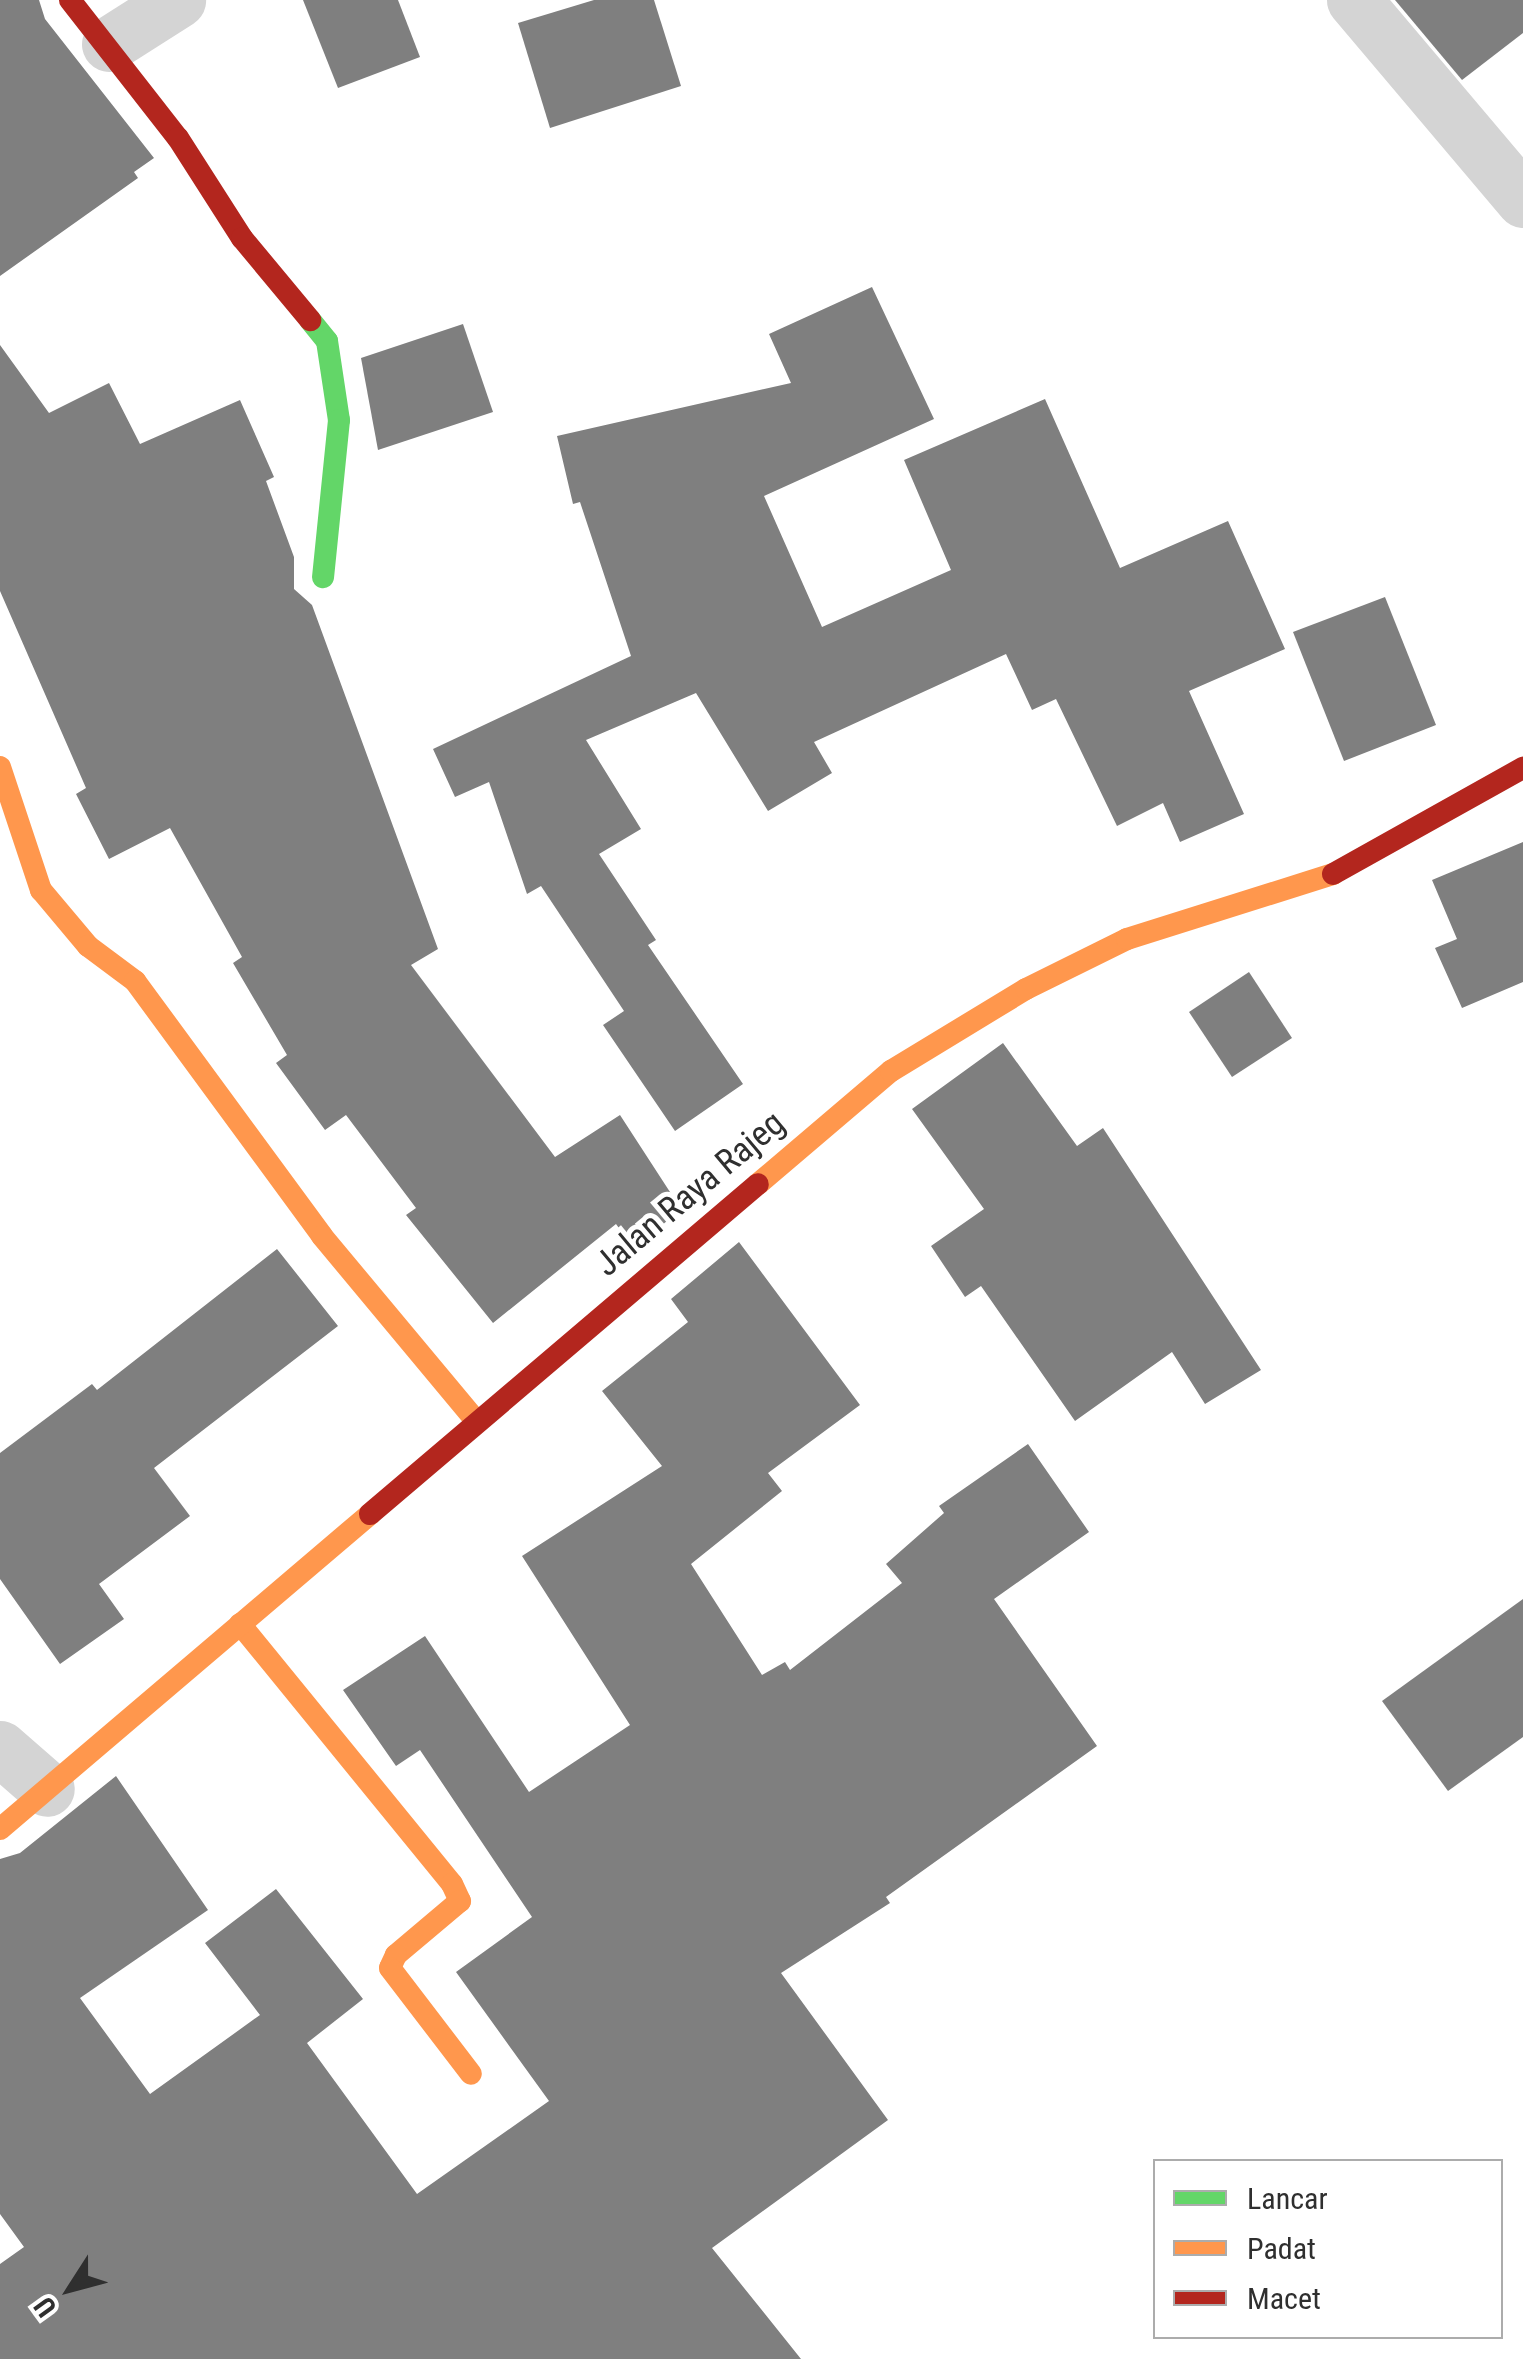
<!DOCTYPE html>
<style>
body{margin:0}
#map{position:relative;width:1523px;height:2359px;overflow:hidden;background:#fff;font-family:"Roboto Condensed",sans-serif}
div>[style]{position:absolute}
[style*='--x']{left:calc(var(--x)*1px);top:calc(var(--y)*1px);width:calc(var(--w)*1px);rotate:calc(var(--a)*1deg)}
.building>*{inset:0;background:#7f7f7f}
.street>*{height:55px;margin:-27.5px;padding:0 27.5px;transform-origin:27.5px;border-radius:27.5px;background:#d4d4d4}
.fast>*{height:22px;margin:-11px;padding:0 11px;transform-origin:11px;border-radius:11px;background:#63d668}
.slow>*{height:22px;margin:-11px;padding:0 11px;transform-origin:11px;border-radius:11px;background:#ff974d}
.jam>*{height:22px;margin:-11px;padding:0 11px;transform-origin:11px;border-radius:11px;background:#b3261e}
span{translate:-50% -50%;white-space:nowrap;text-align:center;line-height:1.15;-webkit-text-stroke:10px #fff;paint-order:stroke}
.street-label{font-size:35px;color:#2f2f2f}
.legend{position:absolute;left:1153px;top:2159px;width:350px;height:180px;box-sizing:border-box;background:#fff;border:2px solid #acacac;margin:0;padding:12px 18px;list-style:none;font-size:30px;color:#2f2f2f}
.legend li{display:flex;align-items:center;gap:20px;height:50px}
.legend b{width:50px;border:2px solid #acacac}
.north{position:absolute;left:20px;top:2239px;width:100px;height:100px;-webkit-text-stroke:8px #fff;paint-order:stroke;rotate:234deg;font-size:28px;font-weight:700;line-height:40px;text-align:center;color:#2f2f2f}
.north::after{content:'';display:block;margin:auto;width:35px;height:45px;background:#2f2f2f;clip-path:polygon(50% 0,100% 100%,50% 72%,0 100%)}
</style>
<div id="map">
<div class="building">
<div style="clip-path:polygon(0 0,39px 0,45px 19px,154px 158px,134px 172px,138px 178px,0 276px)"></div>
<div style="clip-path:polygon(303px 0,398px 0,420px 57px,338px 88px)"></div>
<div style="clip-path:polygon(594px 0,654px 0,681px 86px,550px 128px,518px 23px)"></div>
<div style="clip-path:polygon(1395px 0,1523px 0,1523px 33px,1462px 80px)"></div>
<div style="clip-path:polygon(872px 287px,934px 419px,764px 496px,822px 627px,951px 570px,904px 460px,1045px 399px,1120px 568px,1228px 521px,1285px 649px,1189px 691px,1244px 814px,1180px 842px,1163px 803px,1117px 826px,1056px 699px,1032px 710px,1006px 654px,814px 742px,832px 773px,768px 811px,696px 693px,586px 740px,641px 829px,599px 854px,656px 940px,648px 945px,743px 1084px,675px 1131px,603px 1025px,624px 1011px,541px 886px,527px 894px,489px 782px,455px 797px,433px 749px,631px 656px,580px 502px,573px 504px,557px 436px,791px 383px,769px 334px)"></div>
<div style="clip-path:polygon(463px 324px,493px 412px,378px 450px,361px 358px)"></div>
<div style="clip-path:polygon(0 345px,49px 413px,109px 383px,140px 444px,240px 400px,274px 477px,266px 481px,294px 557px,294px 589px,312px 605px,438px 949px,411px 965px,555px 1157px,620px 1115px,681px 1209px,634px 1249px,616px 1224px,493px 1323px,406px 1215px,416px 1208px,346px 1115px,325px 1130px,276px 1063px,287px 1055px,233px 963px,242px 957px,170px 828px,109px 859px,76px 794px,86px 788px,0 591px)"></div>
<div style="clip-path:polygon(1385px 597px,1436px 725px,1344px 761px,1293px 632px)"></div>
<div style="clip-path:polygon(1523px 842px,1523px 982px,1462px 1008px,1435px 948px,1457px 939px,1432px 880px)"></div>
<div style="clip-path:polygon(1249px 972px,1292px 1038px,1232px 1077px,1189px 1012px)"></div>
<div style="clip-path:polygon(1003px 1043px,1077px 1146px,1103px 1128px,1261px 1370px,1205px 1404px,1172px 1352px,1075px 1421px,981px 1286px,965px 1297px,931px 1246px,984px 1209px,912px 1109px)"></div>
<div style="clip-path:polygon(739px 1242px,860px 1405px,768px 1473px,782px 1491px,691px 1564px,762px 1675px,785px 1662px,790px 1670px,902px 1583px,886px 1564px,944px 1513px,939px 1506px,1028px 1444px,1089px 1532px,994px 1599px,1097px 1746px,886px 1897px,890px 1903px,781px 1973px,888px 2120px,712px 2248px,801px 2359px,0 2359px,0 2264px,24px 2247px,0 2214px,0 1859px,20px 1853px,116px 1776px,208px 1910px,80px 1998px,150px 2094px,260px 2015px,205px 1943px,276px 1889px,363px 1999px,307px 2043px,417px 2194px,549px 2101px,456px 1972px,532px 1917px,420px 1750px,396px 1766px,343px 1690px,425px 1636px,529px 1792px,630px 1725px,522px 1556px,662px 1466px,602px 1391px,688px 1322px,671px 1299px)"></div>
<div style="clip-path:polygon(277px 1249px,338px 1326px,154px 1468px,190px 1516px,99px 1584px,124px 1619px,60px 1664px,0 1579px,0 1453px,92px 1384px,97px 1390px)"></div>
<div style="clip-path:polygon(1523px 1599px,1523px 1737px,1448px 1791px,1382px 1701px)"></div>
</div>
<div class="street">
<div style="--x:1354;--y:0;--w:262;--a:49.8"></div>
<div style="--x:109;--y:44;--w:82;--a:-32.5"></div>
<div style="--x:0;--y:1748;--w:62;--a:41.1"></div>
</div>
<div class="fast">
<div style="--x:310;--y:320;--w:27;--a:51"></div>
<div style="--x:327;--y:341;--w:80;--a:81.4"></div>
<div style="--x:339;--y:420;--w:158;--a:95.8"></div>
</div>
<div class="slow">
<div style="--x:0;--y:767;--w:130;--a:71.6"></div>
<div style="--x:41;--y:890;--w:73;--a:50"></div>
<div style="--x:88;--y:946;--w:59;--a:36.7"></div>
<div style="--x:135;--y:981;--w:316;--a:53.7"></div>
<div style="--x:322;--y:1236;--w:241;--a:50.2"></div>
<div style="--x:758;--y:1184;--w:175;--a:-40.4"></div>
<div style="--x:891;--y:1071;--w:158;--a:-31.3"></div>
<div style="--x:1026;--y:989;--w:113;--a:-26.3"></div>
<div style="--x:1127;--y:939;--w:216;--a:-17.5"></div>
<div style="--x:240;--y:1624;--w:335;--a:50.8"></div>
<div style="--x:452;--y:1884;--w:19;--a:65"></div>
<div style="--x:460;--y:1901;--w:84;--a:139.8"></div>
<div style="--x:396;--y:1955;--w:14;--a:115"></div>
<div style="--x:390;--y:1968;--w:133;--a:52.6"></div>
<div style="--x:0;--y:1829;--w:486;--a:-40.4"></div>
</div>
<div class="jam">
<div style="--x:70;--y:0;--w:175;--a:52"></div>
<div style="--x:178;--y:138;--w:119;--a:57.4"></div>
<div style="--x:242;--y:238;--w:107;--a:50.3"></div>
<div style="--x:1333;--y:874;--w:218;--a:-29.2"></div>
<div style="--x:370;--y:1514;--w:509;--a:-40.38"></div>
</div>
<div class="street-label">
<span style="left:690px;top:1194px;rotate:-40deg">Jalan Raya Rajeg</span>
</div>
<ul class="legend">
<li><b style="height:12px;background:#63d668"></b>Lancar</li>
<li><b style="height:12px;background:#ff974d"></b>Padat</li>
<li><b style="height:12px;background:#b3261e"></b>Macet</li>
</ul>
<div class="north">U</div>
</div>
